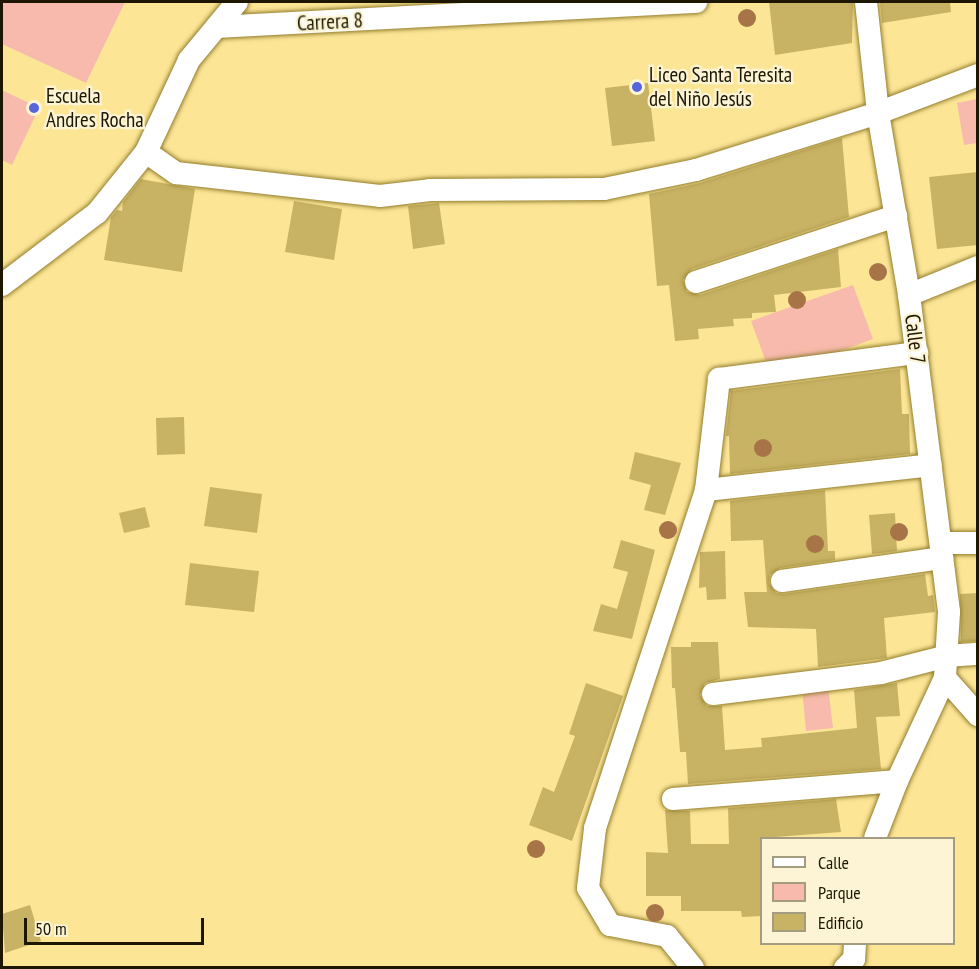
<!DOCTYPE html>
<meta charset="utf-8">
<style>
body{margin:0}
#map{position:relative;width:979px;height:969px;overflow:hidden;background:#fce696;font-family:"PT Sans Narrow",sans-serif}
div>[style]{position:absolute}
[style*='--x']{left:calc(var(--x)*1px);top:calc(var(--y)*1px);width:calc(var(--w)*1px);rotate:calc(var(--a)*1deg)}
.green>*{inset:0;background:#f7baac}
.building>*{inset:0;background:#c8b264}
.roads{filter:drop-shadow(0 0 2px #937e2e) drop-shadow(0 0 2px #937e2e)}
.street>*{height:22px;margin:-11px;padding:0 11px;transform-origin:11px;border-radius:11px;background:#fff}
.trees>*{width:18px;height:18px;margin:-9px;border-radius:50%;background:#a67447}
.dots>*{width:16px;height:16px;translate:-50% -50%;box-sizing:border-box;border:3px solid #fcf4d5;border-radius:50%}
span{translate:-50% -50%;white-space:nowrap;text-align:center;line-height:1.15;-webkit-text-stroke:4.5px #fcf4d5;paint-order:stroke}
.street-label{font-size:21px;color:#1d1701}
.poi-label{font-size:21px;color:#1d1701}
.left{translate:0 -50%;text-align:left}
.frame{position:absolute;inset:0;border:3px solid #1d1701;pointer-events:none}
.legend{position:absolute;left:760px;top:837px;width:195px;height:108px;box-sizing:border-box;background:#fcf4d5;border:2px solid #a39c80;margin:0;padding:8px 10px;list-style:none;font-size:18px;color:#1d1701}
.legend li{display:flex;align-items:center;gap:12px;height:30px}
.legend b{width:30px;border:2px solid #a39c80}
.scale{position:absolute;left:24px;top:918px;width:180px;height:27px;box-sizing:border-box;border:3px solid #1d1701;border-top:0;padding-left:8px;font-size:18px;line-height:21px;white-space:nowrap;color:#1d1701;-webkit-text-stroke:4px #fcf4d5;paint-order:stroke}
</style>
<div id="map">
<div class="green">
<div style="clip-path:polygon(2px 2px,125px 2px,86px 83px,2px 44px)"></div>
<div style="clip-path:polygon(2px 90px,39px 108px,12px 165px,2px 160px)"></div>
<div style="clip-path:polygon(977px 99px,977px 143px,964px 145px,957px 103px)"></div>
<div style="clip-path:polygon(853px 285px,873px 339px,771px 376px,751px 321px)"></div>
<div style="clip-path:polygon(828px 686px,833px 728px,806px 731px,802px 689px)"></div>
</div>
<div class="building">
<div style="clip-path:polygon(769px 2px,853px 2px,852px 43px,775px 55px)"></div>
<div style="clip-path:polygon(880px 2px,950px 2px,951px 12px,882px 23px)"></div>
<div style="clip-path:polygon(648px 83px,655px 141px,612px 146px,605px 88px)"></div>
<div style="clip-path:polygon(842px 138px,849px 217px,692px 269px,683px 280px,687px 292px,700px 295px,838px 249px,841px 287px,774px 295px,776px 312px,752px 313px,752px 318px,733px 319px,734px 326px,698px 329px,699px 339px,675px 341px,669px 285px,657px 286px,649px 194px,700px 183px)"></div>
<div style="clip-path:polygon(978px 172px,978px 245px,937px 249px,929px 177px)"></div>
<div style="clip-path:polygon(141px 179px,195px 189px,182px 272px,104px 260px,111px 217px,117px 210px,122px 211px,123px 202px)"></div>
<div style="clip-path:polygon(294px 201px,342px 209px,334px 260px,285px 252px)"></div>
<div style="clip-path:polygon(439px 203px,445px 244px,413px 249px,408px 206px)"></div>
<div style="clip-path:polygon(900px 369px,902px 414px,909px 414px,910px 454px,730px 474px,729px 436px,726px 436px,731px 391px)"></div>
<div style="clip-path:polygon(184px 417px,185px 454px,157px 455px,156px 418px)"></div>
<div style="clip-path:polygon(635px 452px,681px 463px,665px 515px,644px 510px,651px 485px,629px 479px)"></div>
<div style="clip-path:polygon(210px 487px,262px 494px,257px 533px,204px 526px)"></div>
<div style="clip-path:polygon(825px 490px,828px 551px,835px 551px,835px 560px,780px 568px,770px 575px,769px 583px,776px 593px,784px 594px,925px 574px,928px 596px,933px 595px,935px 612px,884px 618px,887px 658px,818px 667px,816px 629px,748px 627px,744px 592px,767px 592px,763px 540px,731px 541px,730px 501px)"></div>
<div style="clip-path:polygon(145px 507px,150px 527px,124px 533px,119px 513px)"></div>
<div style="clip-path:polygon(895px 513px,897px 551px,872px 554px,869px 515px)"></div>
<div style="clip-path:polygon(621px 540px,655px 550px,632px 639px,593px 631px,601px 604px,617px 609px,628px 572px,613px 568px)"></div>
<div style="clip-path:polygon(725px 551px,726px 599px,707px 600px,706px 587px,699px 588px,700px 552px)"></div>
<div style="clip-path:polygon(190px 563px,259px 571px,254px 612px,185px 605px)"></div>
<div style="clip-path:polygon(978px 593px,978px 641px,961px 642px,960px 594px)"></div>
<div style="clip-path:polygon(691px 642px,718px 642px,720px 679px,705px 683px,700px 695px,707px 706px,722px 706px,725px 750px,762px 747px,761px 738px,857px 728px,854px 690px,897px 683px,900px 716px,876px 717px,881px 769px,688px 784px,686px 752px,680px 752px,675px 688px,672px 688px,671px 647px,691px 647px)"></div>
<div style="clip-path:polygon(586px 683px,623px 696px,572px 841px,529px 825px,543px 787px,554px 792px,575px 736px,569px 734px)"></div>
<div style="clip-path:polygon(836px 799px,841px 832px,762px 838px,762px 916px,742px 917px,741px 911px,681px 911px,681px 896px,646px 896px,646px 852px,668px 853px,665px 810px,690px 811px,691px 844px,729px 844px,728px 808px)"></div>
<div style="clip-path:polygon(30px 905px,41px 941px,5px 953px,2px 914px)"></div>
</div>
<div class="roads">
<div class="street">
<div style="--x:866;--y:2;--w:112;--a:83.8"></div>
<div style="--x:878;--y:113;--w:185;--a:80.3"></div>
<div style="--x:909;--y:295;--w:320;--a:82.8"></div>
<div style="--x:949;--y:612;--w:66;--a:93.5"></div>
<div style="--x:945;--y:678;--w:114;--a:115"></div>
<div style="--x:897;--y:781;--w:61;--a:111.1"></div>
<div style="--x:217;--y:27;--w:480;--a:-3"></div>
<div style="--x:146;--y:152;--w:37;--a:35"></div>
<div style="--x:176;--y:173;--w:205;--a:6.4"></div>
<div style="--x:380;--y:196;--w:50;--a:-6.8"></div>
<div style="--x:430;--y:190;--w:174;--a:-0.3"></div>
<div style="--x:604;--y:189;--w:94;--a:-11.7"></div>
<div style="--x:696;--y:170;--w:191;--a:-17.4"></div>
<div style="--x:878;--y:113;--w:107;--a:-20.8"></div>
<div style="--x:696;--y:282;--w:211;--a:-18.3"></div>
<div style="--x:2;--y:285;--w:119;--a:-37.2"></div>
<div style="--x:97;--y:213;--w:78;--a:-51.2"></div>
<div style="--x:146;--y:152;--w:102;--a:-64.9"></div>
<div style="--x:189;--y:60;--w:75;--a:-50.4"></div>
<div style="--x:909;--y:295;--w:74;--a:-22.1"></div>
<div style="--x:706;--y:490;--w:226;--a:-6.3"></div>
<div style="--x:941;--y:543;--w:37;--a:0"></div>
<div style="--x:782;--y:581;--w:162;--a:-8.2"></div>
<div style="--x:945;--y:678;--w:50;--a:48.3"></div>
<div style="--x:713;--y:694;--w:169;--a:-7.1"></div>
<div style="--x:881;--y:673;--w:68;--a:-14.4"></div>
<div style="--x:947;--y:656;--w:31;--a:-4"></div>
<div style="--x:673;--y:799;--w:225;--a:-4.6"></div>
<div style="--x:693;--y:968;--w:41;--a:-129.1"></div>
<div style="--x:667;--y:936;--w:58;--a:-169.1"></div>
<div style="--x:610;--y:925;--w:43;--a:-120.7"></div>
<div style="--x:588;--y:888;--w:60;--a:-83.3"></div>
<div style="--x:595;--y:828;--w:356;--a:-71.8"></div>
<div style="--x:706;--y:490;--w:112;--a:-83.3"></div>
<div style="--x:719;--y:379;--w:200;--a:-7.5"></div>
<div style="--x:845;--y:968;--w:13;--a:-45"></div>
<div style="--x:854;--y:959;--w:15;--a:-86"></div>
</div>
</div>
<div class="trees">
<div style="left:747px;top:18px"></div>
<div style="left:878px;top:272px"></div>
<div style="left:797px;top:300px"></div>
<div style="left:763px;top:448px"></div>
<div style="left:668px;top:530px"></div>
<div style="left:899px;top:532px"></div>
<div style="left:815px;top:544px"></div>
<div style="left:536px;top:849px"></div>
<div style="left:655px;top:913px"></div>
</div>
<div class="dots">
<div style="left:637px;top:87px;background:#5765db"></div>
<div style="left:34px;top:108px;background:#5765db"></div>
</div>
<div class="street-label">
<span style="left:330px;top:22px;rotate:-3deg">Carrera 8</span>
<span style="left:915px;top:339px;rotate:83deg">Calle 7</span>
</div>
<div class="poi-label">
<span class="left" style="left:649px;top:87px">Liceo Santa Teresita<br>del Niño Jesús</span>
<span class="left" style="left:46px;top:108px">Escuela<br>Andres Rocha</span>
</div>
<div class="frame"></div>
<ul class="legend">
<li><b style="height:8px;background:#fff"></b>Calle</li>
<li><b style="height:16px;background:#f7baac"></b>Parque</li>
<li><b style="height:16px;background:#c8b264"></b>Edificio</li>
</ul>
<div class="scale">50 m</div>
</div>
